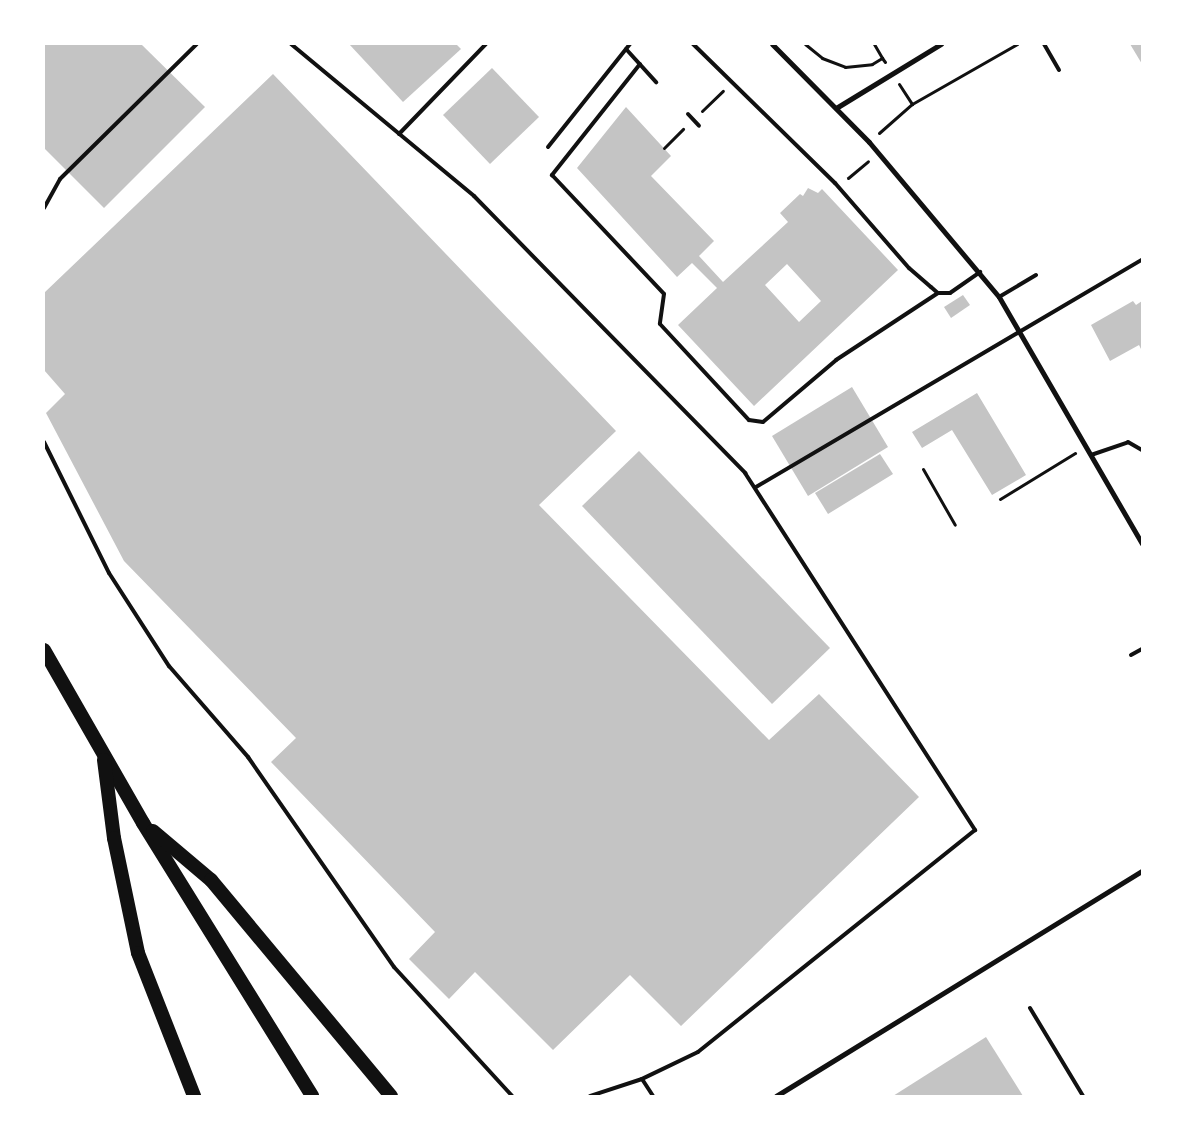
<!DOCTYPE html>
<style>
body{margin:0}
#map{position:relative;width:1186px;height:1140px;overflow:hidden;background:#fff;font-family:"Archivo Narrow",sans-serif}
div>[style]{position:absolute}
[style*='--x']{left:calc(var(--x)*1px);top:calc(var(--y)*1px);width:calc(var(--w)*1px);rotate:calc(var(--a)*1deg)}
.building>*{inset:0;background:#c4c4c4}
.path>*{height:3px;margin:-1.5px;padding:0 1.5px;transform-origin:1.5px;border-radius:1.5px;background:#111}
.service>*{height:4px;margin:-2px;padding:0 2px;transform-origin:2px;border-radius:2px;background:#111}
.minor>*{height:5px;margin:-2.5px;padding:0 2.5px;transform-origin:2.5px;border-radius:2.5px;background:#111}
.trunk>*{height:14px;margin:-7px;padding:0 7px;transform-origin:7px;border-radius:7px;background:#111}
span{translate:-50% -50%;white-space:nowrap;text-align:center;line-height:1.15;-webkit-text-stroke:4.5px #fff;paint-order:stroke}
.frame{position:absolute;inset:0;border:45px solid #fff;pointer-events:none}
</style>
<div id="map">
<div class="building">
<div style="clip-path:polygon(44px 44px,141px 44px,205px 107px,104px 208px,44px 148px)"></div>
<div style="clip-path:polygon(349px 44px,456px 44px,461px 49px,403px 102px)"></div>
<div style="clip-path:polygon(1130px 44px,1142px 44px,1142px 64px)"></div>
<div style="clip-path:polygon(492px 68px,539px 117px,490px 164px,443px 115px)"></div>
<div style="clip-path:polygon(273px 74px,616px 431px,539px 505px,769px 740px,819px 694px,919px 797px,681px 1026px,630px 975px,553px 1050px,475px 972px,449px 999px,409px 959px,435px 932px,271px 762px,296px 738px,124px 561px,46px 413px,65px 394px,44px 370px,44px 293px)"></div>
<div style="clip-path:polygon(evenodd,626px 107px,671px 156px,651px 176px,714px 241px,699px 256px,723px 282px,788px 222px,780px 213px,800px 194px,803px 196px,808px 188px,818px 193px,822px 189px,898px 270px,754px 406px,678px 325px,717px 288px,692px 263px,677px 277px,577px 168px,626px 107px,787px 264px,821px 301px,799px 322px,765px 285px,787px 264px)"></div>
<div style="clip-path:polygon(963px 295px,970px 305px,951px 318px,944px 307px)"></div>
<div style="clip-path:polygon(1133px 301px,1136px 305px,1142px 301px,1142px 351px,1139px 345px,1110px 361px,1091px 325px)"></div>
<div style="clip-path:polygon(852px 387px,888px 447px,808px 496px,772px 436px)"></div>
<div style="clip-path:polygon(977px 393px,1026px 475px,992px 495px,952px 430px,922px 448px,912px 432px)"></div>
<div style="clip-path:polygon(639px 451px,830px 648px,772px 704px,582px 506px)"></div>
<div style="clip-path:polygon(880px 454px,893px 474px,828px 514px,815px 493px)"></div>
<div style="clip-path:polygon(986px 1037px,1023px 1096px,893px 1096px)"></div>
</div>
<div class="path">
<div style="--x:805;--y:44;--w:22;--a:39"></div>
<div style="--x:822;--y:58;--w:25;--a:21"></div>
<div style="--x:845;--y:67;--w:27;--a:-6"></div>
<div style="--x:872;--y:64;--w:12;--a:-31"></div>
<div style="--x:882;--y:58;--w:5;--a:53"></div>
<div style="--x:874;--y:44;--w:16;--a:60"></div>
<div style="--x:899;--y:84;--w:24;--a:57"></div>
<div style="--x:912;--y:104;--w:121;--a:-29.7"></div>
<div style="--x:702;--y:111;--w:29;--a:-44"></div>
<div style="--x:879;--y:133;--w:44;--a:-41.3"></div>
<div style="--x:664;--y:148;--w:27;--a:-45"></div>
<div style="--x:848;--y:178;--w:26;--a:-40"></div>
<div style="--x:923;--y:469;--w:64;--a:60.3"></div>
<div style="--x:1000;--y:499;--w:88;--a:-31.5"></div>
</div>
<div class="service">
<div style="--x:291;--y:44;--w:238;--a:39.7"></div>
<div style="--x:474;--y:196;--w:388;--a:45.6"></div>
<div style="--x:745;--y:473;--w:425;--a:57.2"></div>
<div style="--x:975;--y:830;--w:355;--a:141.3"></div>
<div style="--x:698;--y:1052;--w:62;--a:154.3"></div>
<div style="--x:642;--y:1079;--w:55;--a:161.9"></div>
<div style="--x:693;--y:44;--w:199;--a:44.4"></div>
<div style="--x:835;--y:183;--w:113;--a:49"></div>
<div style="--x:909;--y:268;--w:29;--a:41"></div>
<div style="--x:931;--y:287;--w:9;--a:41"></div>
<div style="--x:938;--y:293;--w:12;--a:0"></div>
<div style="--x:950;--y:293;--w:37;--a:-35"></div>
<div style="--x:1044;--y:44;--w:30;--a:60"></div>
<div style="--x:626;--y:49;--w:45;--a:47.7"></div>
<div style="--x:640;--y:64;--w:142;--a:128.4"></div>
<div style="--x:552;--y:175;--w:163;--a:46.7"></div>
<div style="--x:664;--y:294;--w:30;--a:98"></div>
<div style="--x:660;--y:324;--w:131;--a:47.2"></div>
<div style="--x:749;--y:420;--w:14;--a:8"></div>
<div style="--x:763;--y:422;--w:96;--a:-40.3"></div>
<div style="--x:836;--y:360;--w:122;--a:-33.3"></div>
<div style="--x:688;--y:114;--w:16;--a:47"></div>
<div style="--x:399;--y:134;--w:125;--a:-46"></div>
<div style="--x:548;--y:147;--w:132;--a:-51.5"></div>
<div style="--x:44;--y:208;--w:33;--a:-61"></div>
<div style="--x:60;--y:179;--w:192;--a:-44.6"></div>
<div style="--x:999;--y:297;--w:43;--a:-30.7"></div>
<div style="--x:44;--y:442;--w:146;--a:63.6"></div>
<div style="--x:109;--y:573;--w:111;--a:57.2"></div>
<div style="--x:169;--y:666;--w:121;--a:49"></div>
<div style="--x:248;--y:757;--w:256;--a:55.2"></div>
<div style="--x:394;--y:967;--w:175;--a:47.5"></div>
<div style="--x:1091;--y:455;--w:39;--a:-19"></div>
<div style="--x:1128;--y:442;--w:16;--a:30"></div>
<div style="--x:756;--y:487;--w:448;--a:-30.5"></div>
<div style="--x:1131;--y:655;--w:13;--a:-29"></div>
<div style="--x:1030;--y:1008;--w:103;--a:58.9"></div>
<div style="--x:642;--y:1079;--w:20;--a:57"></div>
</div>
<div class="minor">
<div style="--x:772;--y:44;--w:138;--a:45.3"></div>
<div style="--x:869;--y:142;--w:202;--a:50"></div>
<div style="--x:999;--y:297;--w:285;--a:59.9"></div>
<div style="--x:836;--y:108;--w:123;--a:-31.4"></div>
<div style="--x:776;--y:1096;--w:430;--a:-31.6"></div>
</div>
<div class="trunk">
<div style="--x:44;--y:650;--w:199;--a:60.2"></div>
<div style="--x:143;--y:823;--w:321;--a:58.2"></div>
<div style="--x:104;--y:760;--w:79;--a:82.7"></div>
<div style="--x:114;--y:838;--w:117;--a:78.2"></div>
<div style="--x:138;--y:953;--w:154;--a:68.6"></div>
<div style="--x:153;--y:831;--w:76;--a:40.2"></div>
<div style="--x:211;--y:880;--w:281;--a:50.2"></div>
</div>
<div class="frame"></div>
</div>
